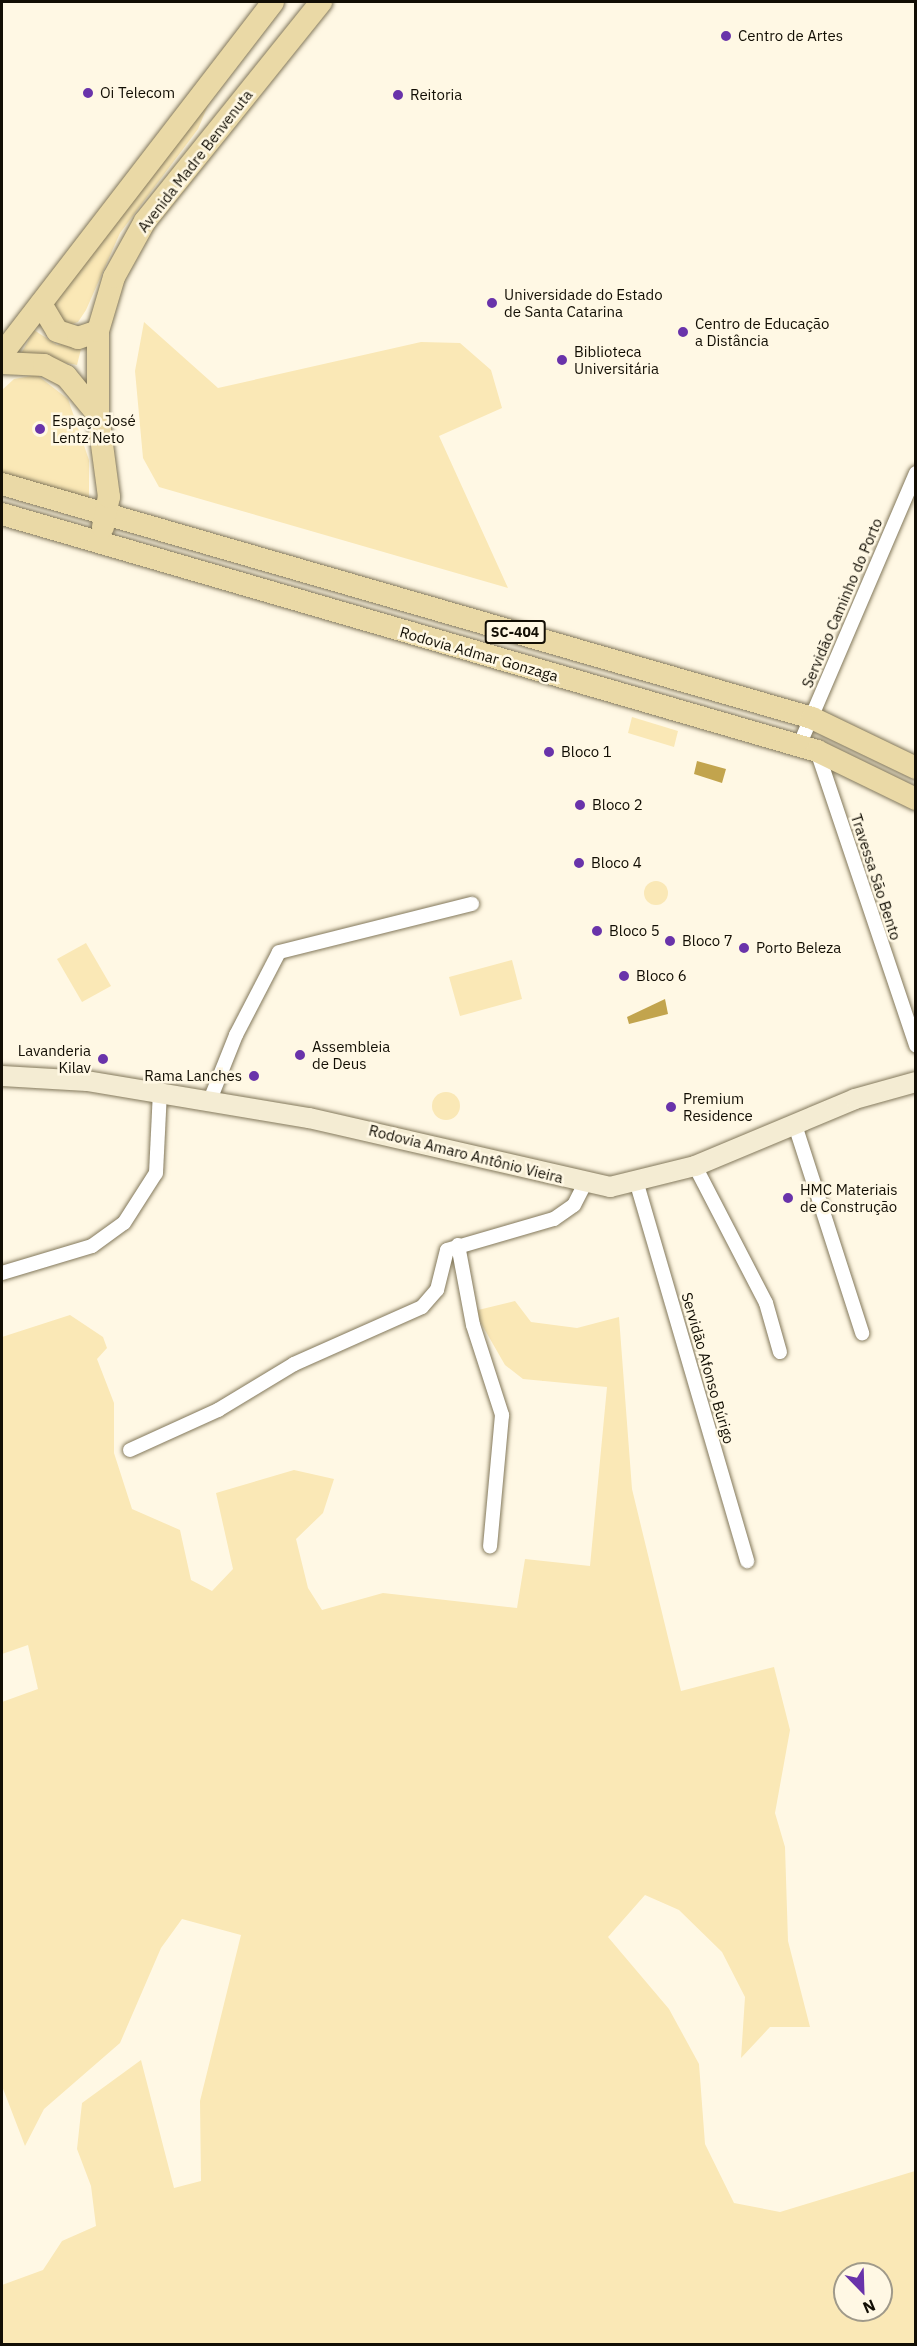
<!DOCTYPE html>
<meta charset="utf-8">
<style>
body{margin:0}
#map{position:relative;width:917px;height:2346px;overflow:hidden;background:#fff8e4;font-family:"IBM Plex Sans",sans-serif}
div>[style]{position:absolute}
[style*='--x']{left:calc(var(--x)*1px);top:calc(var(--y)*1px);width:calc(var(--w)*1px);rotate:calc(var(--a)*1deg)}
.green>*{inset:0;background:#fae8b6}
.round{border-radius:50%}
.water>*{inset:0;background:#c2a44d}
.roads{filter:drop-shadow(0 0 2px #83785b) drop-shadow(0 0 2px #83785b)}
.minor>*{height:14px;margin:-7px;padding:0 7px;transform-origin:7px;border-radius:7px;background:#fff}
.secondary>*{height:20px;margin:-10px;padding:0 10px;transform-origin:10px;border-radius:10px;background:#f4ecd3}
.primary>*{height:22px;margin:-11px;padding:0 11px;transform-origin:11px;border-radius:11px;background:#ead9a6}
.dots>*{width:16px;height:16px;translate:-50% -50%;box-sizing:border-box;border:3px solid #fff8e4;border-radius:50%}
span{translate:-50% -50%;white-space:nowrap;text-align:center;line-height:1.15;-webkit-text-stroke:5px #fff8e4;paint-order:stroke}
.shield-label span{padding:2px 4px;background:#fff8e4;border:2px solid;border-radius:4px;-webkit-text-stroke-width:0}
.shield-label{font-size:14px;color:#120e04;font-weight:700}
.poi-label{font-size:15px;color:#120e04}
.left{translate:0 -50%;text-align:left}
.right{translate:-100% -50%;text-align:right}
.street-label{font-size:15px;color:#120e04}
.frame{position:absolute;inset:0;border:3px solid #120e04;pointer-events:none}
.north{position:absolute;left:833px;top:2262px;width:60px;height:60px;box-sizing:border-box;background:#fff8e4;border:2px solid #a09a8a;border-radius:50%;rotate:157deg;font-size:16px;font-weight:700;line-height:24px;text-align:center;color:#120e04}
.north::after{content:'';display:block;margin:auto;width:21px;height:27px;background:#6933aa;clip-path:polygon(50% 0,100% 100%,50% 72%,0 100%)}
</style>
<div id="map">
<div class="green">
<div style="clip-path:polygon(220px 77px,198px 129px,120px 233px,86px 310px,78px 322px,64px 327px,51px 304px)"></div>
<div style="clip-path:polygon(144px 322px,218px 388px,421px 342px,460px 343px,491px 370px,502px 408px,439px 436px,508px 588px,159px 487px,143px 458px,135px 371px)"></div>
<div style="clip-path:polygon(34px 330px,57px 345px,83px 341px,77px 365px,21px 354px)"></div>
<div style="clip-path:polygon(37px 375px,68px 399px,89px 460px,89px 499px,2px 473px,2px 390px,14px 379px)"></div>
<div style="clip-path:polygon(632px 717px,678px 731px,674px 747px,628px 733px)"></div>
<div class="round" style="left:644px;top:881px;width:24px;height:24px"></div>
<div style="clip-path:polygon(86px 943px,111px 986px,82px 1002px,57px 959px)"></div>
<div style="clip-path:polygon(512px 960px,522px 999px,460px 1016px,449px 977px)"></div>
<div class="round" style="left:432px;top:1092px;width:28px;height:28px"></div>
<div style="clip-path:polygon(evenodd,515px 1301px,531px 1322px,577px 1328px,619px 1317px,632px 1489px,681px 1691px,774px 1667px,790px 1730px,775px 1813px,785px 1847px,788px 1941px,810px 2027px,770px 2027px,741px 2058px,745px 1997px,722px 1952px,679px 1910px,645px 1895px,608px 1937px,669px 2009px,699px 2064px,705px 2144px,734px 2203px,780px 2212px,915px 2171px,915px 2344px,2px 2344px,2px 2285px,43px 2270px,62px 2241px,96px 2226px,91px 2186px,77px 2149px,82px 2103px,141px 2060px,174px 2188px,201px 2181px,200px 2101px,241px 1935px,182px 1919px,161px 1948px,120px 2043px,44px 2109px,25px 2146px,2px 2086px,2px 1702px,38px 1689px,28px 1645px,2px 1654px,2px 1337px,70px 1315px,103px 1337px,107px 1348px,97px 1359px,114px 1403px,114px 1453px,132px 1509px,180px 1530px,191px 1580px,212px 1591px,233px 1569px,216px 1493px,294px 1470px,334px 1479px,323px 1513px,296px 1539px,308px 1588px,322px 1610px,383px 1593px,517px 1608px,525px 1559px,590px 1566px,607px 1387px,523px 1379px,505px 1365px,474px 1311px,515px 1301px,845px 2274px,881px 2274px,881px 2310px,845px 2310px,845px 2274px)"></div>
</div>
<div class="water">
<div style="clip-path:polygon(697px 761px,726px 769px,722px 783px,694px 774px)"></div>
<div style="clip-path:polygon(665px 999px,668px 1014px,629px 1024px,627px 1017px)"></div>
</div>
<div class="roads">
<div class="minor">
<div style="--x:799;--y:746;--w:297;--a:-66.8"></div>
<div style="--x:817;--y:751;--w:311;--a:71.4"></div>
<div style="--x:210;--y:1100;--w:70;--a:-68.2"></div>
<div style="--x:236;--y:1035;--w:93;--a:-62.6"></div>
<div style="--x:279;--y:952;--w:199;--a:-14"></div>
<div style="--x:795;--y:1125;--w:219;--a:72.1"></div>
<div style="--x:695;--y:1166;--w:154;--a:62.6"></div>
<div style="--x:766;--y:1303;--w:51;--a:74.1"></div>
<div style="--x:637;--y:1184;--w:393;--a:73.7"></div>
<div style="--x:458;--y:1245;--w:81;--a:79.4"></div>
<div style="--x:473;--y:1325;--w:95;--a:72.1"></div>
<div style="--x:502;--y:1415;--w:132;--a:95.2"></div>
<div style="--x:2;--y:1273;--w:94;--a:-16.7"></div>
<div style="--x:92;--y:1246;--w:39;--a:-36"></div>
<div style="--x:124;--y:1223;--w:59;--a:-57.4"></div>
<div style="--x:156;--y:1173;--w:81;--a:-87.2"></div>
<div style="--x:130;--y:1450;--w:97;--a:-24.4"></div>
<div style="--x:218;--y:1410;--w:89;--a:-31.2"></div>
<div style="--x:294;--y:1364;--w:140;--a:-24"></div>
<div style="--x:422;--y:1307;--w:23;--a:-49"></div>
<div style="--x:437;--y:1290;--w:41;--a:-76"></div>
<div style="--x:447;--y:1250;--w:111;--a:-16.2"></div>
<div style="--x:554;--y:1219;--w:24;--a:-35"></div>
<div style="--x:574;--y:1205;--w:25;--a:-63"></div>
</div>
<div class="secondary">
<div style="--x:2;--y:1076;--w:85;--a:3.4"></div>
<div style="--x:87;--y:1081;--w:225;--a:9.5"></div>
<div style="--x:309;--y:1118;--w:309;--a:12.9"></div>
<div style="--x:610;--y:1187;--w:88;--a:-13.9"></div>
<div style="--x:695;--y:1166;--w:173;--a:-22.7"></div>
<div style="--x:855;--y:1099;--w:63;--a:-15.6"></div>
</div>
<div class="primary">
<div style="--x:41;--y:304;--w:31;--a:59"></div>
<div style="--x:57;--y:331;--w:22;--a:18"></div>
<div style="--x:78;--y:338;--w:21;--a:-19"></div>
<div style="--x:2;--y:354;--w:444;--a:-52.4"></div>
<div style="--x:2;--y:363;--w:42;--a:2.7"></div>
<div style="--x:44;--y:365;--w:25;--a:27"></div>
<div style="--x:66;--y:376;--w:50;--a:50.6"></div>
<div style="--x:2;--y:484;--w:843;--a:16.11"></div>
<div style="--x:812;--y:718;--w:115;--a:25.7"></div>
<div style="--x:2;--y:514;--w:849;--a:16.21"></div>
<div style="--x:817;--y:751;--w:110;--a:25.9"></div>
<div style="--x:103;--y:527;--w:31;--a:-79"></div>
<div style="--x:109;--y:497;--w:83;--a:-97.6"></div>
<div style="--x:98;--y:415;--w:84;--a:-90"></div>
<div style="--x:98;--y:331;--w:56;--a:-73.5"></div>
<div style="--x:114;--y:277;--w:64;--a:-61"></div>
<div style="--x:145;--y:221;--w:281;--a:-51.2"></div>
</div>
</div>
<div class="dots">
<div style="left:726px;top:36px;background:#6933aa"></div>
<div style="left:88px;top:93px;background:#6933aa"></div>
<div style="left:398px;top:95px;background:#6933aa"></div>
<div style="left:492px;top:303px;background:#6933aa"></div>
<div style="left:683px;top:332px;background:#6933aa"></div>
<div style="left:562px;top:360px;background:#6933aa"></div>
<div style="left:40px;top:429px;background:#6933aa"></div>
<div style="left:549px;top:752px;background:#6933aa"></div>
<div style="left:580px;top:805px;background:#6933aa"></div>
<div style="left:579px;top:863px;background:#6933aa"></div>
<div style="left:597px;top:931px;background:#6933aa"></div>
<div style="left:670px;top:941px;background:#6933aa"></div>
<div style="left:744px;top:948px;background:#6933aa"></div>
<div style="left:624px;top:976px;background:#6933aa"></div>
<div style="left:300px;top:1055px;background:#6933aa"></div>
<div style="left:103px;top:1059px;background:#6933aa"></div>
<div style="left:254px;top:1076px;background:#6933aa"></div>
<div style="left:671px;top:1107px;background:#6933aa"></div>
<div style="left:788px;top:1198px;background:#6933aa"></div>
</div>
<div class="shield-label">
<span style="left:515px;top:632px">SC-404</span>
</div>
<div class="poi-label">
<span class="left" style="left:738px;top:36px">Centro de Artes</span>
<span class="left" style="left:100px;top:93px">Oi Telecom</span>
<span class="left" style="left:410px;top:95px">Reitoria</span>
<span class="left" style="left:504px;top:303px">Universidade do Estado<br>de Santa Catarina</span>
<span class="left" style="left:695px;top:332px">Centro de Educação<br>a Distância</span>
<span class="left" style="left:574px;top:360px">Biblioteca<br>Universitária</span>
<span class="left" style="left:52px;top:429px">Espaço José<br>Lentz Neto</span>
<span class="left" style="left:561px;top:752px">Bloco 1</span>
<span class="left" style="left:592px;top:805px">Bloco 2</span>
<span class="left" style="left:591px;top:863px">Bloco 4</span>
<span class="left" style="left:609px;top:931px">Bloco 5</span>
<span class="left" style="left:682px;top:941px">Bloco 7</span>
<span class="left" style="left:756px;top:948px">Porto Beleza</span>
<span class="left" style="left:636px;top:976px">Bloco 6</span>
<span class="left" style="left:312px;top:1055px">Assembleia<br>de Deus</span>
<span class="right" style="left:91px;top:1059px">Lavanderia<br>Kilav</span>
<span class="right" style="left:242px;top:1076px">Rama Lanches</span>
<span class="left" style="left:683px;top:1107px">Premium<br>Residence</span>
<span class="left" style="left:800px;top:1198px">HMC Materiais<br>de Construção</span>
</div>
<div class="street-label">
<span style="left:195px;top:161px;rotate:-52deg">Avenida Madre Benvenuta</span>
<span style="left:842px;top:603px;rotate:-67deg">Servidão Caminho do Porto</span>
<span style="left:479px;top:654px;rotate:16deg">Rodovia Admar Gonzaga</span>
<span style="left:876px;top:877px;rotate:72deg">Travessa São Bento</span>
<span style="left:466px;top:1154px;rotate:14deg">Rodovia Amaro Antônio Vieira</span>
<span style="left:708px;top:1368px;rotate:74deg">Servidão Afonso Búrigo</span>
</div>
<div class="frame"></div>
<div class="north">N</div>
</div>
